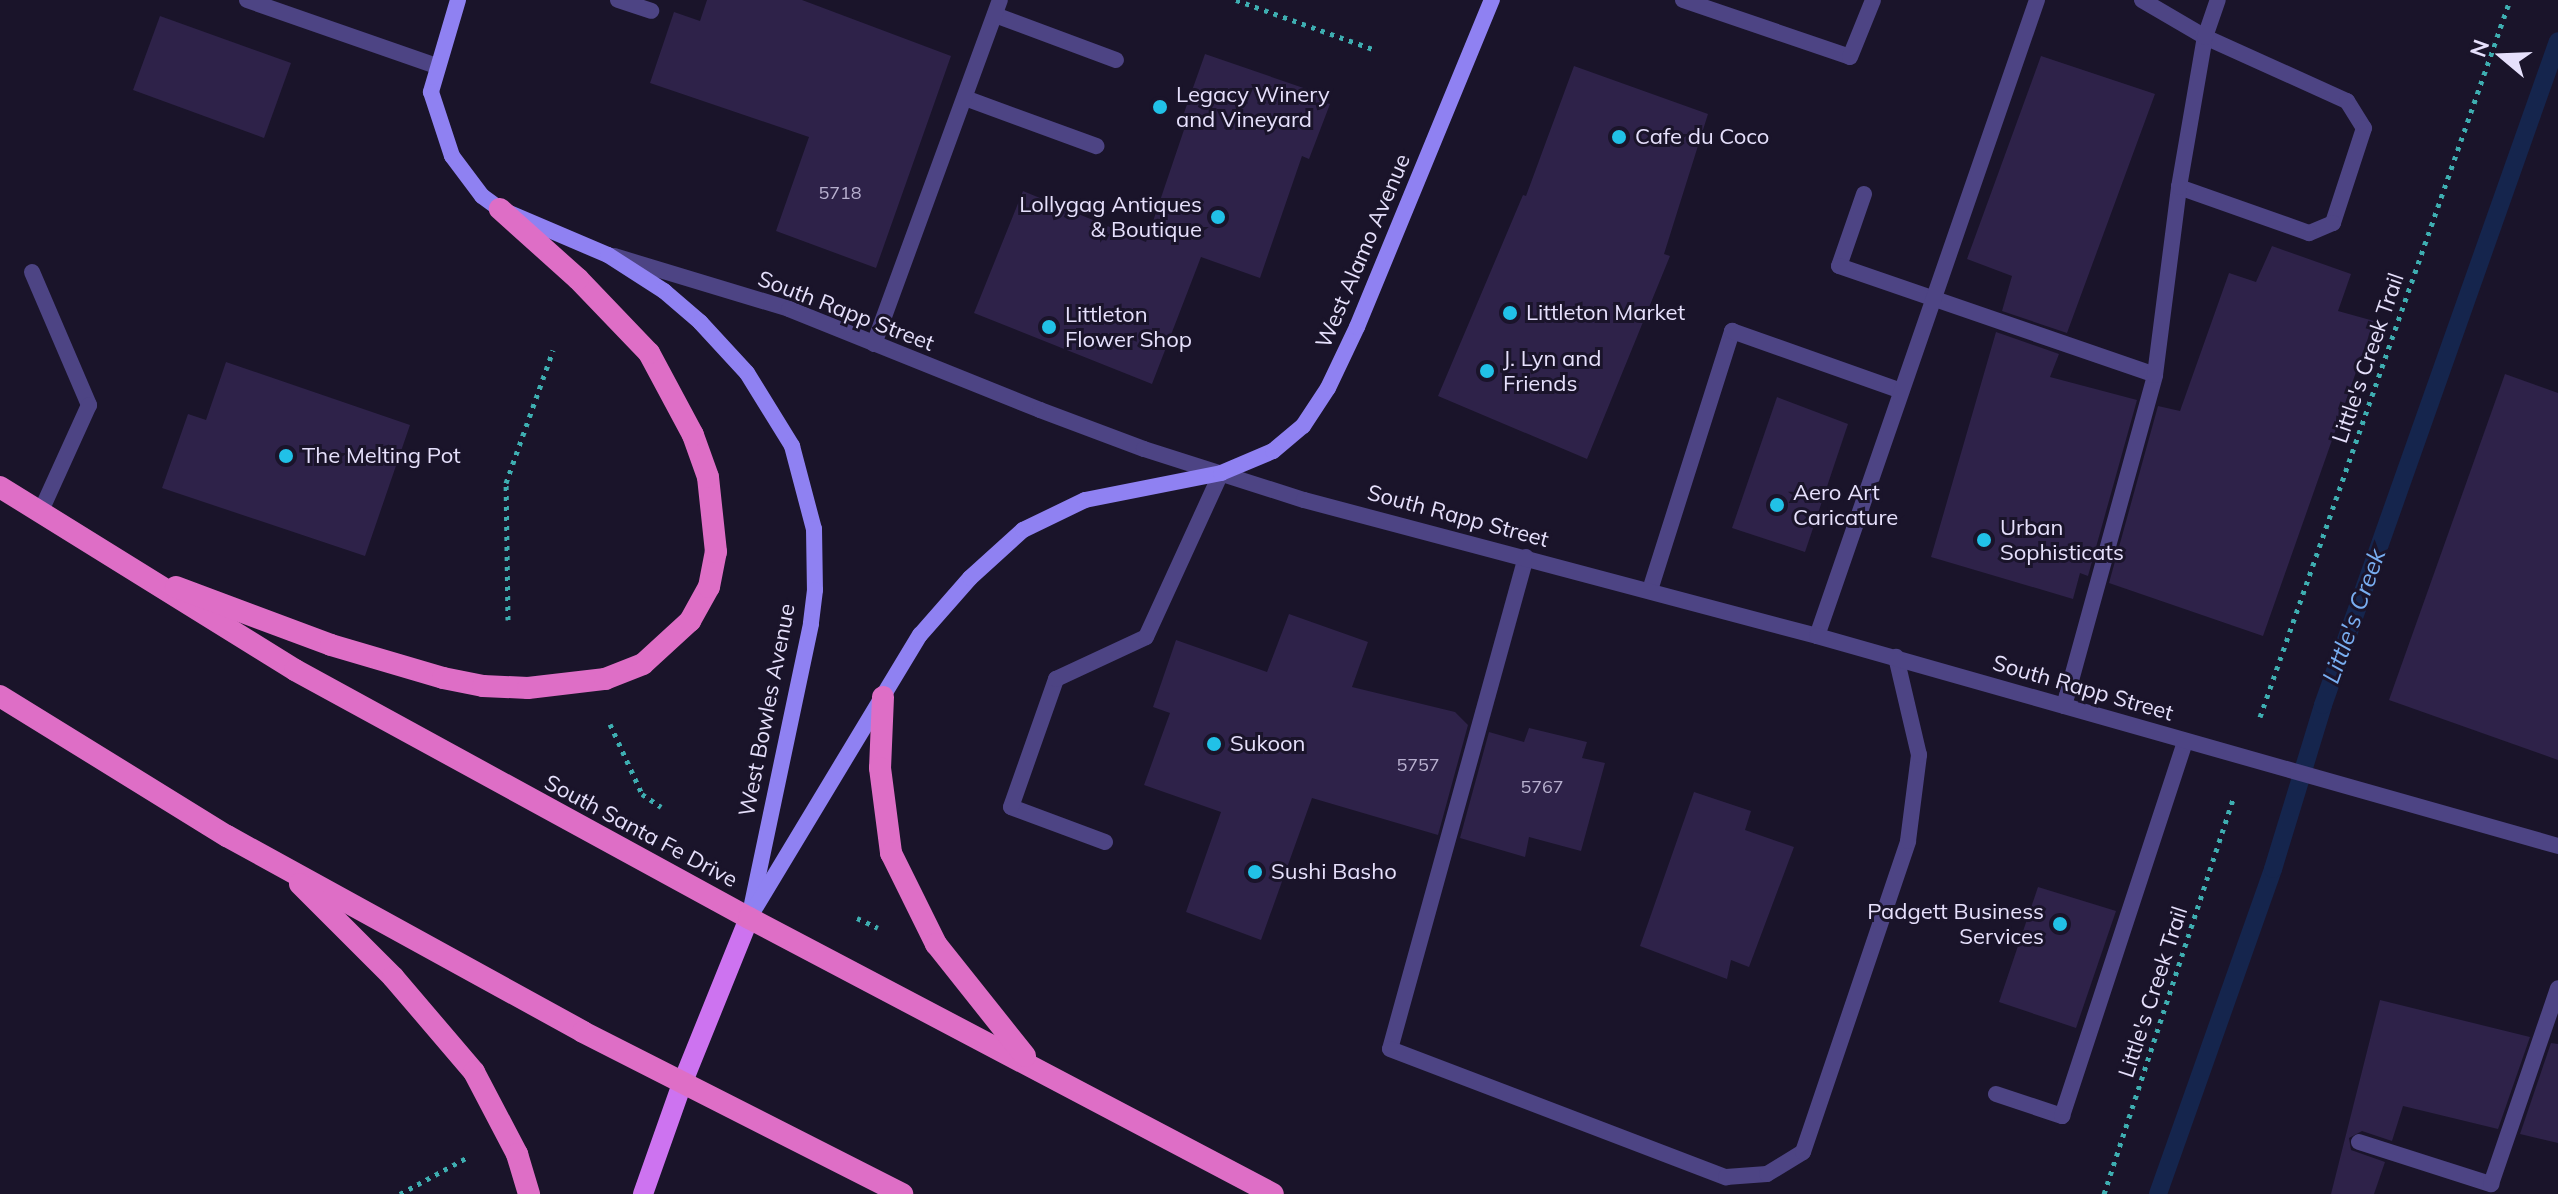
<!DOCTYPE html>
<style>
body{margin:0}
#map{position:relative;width:2558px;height:1194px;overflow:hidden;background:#1a142a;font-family:Mulish,sans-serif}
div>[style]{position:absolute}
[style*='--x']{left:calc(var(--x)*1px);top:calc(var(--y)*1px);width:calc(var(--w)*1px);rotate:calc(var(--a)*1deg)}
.stream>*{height:18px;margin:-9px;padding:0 9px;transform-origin:9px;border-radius:9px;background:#15254d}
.building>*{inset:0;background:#2e2249}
.path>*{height:5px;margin-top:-2.5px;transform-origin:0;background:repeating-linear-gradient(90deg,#3eaeb1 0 4px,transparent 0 10px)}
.service>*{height:16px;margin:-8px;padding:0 8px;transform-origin:8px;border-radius:8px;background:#4d4484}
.minor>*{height:16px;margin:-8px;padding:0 8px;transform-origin:8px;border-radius:8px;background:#4d4484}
.secondary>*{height:16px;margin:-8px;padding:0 8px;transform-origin:8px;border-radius:8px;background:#8f81f2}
.primary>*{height:20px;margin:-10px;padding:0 10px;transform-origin:10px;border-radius:10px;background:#cd73f0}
.trunk>*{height:22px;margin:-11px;padding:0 11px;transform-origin:11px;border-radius:11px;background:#de6ec6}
.dots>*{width:22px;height:22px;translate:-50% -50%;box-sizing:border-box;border:4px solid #1a142a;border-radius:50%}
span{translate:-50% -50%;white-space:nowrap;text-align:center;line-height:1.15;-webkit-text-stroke:6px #1a142a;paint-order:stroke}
.number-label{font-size:18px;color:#b8b0cf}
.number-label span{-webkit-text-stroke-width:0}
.poi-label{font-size:22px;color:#e6e0fc}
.left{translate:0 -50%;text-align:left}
.right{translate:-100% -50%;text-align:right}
.street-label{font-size:22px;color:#e6e0fc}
.water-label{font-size:24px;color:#79aef1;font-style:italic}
.north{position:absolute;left:2462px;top:16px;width:80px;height:80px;-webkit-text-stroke:6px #1a142a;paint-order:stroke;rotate:289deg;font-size:22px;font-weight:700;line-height:32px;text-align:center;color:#e6e0fc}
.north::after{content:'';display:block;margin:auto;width:28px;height:36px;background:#e6e0fc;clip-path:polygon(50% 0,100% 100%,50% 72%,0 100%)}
</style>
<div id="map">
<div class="stream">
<div style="--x:2158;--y:1194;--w:345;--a:-70.5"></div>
<div style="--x:2273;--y:869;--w:171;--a:-73"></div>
<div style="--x:2323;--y:705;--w:704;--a:-70.51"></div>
</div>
<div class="building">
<div style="clip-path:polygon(707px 0,802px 0,951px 56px,876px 268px,776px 231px,809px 137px,650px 83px,674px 12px,700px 21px)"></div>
<div style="clip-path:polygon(160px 16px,291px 63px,264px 138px,133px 90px)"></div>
<div style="clip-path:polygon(1205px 54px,1321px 94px,1319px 100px,1330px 104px,1309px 159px,1302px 156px,1260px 278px,1201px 257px,1152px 384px,974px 313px,1023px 191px,1146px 242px,1189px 115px,1184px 113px)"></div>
<div style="clip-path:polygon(2041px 56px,2155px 94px,2067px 333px,2002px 311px,2012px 276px,1967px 259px)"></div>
<div style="clip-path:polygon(1574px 66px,1708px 114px,1664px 254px,1670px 256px,1587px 459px,1438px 396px,1523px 195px,1526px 196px)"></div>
<div style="clip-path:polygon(2272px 246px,2351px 274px,2338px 311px,2374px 321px,2263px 636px,2109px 583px,2158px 406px,2180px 411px,2229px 273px,2256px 282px)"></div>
<div style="clip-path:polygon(1996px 332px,2059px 354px,2050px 377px,2137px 400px,2088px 576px,2080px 573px,2073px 599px,1931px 557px)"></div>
<div style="clip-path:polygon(226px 362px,410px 425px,365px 556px,162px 488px,188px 414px,206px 420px)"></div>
<div style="clip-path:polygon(2505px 374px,2558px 393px,2558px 760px,2389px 700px)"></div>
<div style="clip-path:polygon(1777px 397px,1848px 424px,1805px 552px,1732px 528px)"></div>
<div style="clip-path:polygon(1289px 614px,1368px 642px,1352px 687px,1455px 712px,1468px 725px,1438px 835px,1312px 798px,1261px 940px,1186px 912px,1221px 812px,1144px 785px,1170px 713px,1153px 707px,1176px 640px,1267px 672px)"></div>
<div style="clip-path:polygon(1529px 728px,1587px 742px,1582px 758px,1605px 763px,1581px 851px,1529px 837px,1525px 857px,1460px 838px,1489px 732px,1524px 742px)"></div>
<div style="clip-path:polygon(1694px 792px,1751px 811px,1745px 830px,1794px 847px,1749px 967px,1731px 960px,1727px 979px,1640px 946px)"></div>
<div style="clip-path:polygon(2038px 887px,2116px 911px,2076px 1028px,1999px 1002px)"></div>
<div style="clip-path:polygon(2380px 1000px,2530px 1037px,2498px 1129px,2403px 1106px,2392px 1141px,2362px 1131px,2349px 1138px,2351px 1150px,2385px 1162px,2374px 1194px,2331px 1194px)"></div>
<div style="clip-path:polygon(2551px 1043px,2558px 1044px,2558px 1143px,2520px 1134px)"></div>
</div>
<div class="path">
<div style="--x:1236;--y:0;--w:145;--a:19.7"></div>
<div style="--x:508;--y:620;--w:137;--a:-90.8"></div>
<div style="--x:506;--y:483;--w:141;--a:-70.5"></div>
<div style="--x:2260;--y:717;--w:759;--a:-70.78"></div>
<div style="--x:610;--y:724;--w:77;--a:65.4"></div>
<div style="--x:642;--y:794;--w:23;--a:34"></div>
<div style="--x:857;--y:918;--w:23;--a:25"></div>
<div style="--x:400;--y:1194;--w:75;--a:-28.6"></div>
<div style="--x:2104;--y:1194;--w:416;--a:-71.9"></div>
</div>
<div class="service">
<div style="--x:247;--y:0;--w:201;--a:19.2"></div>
<div style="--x:618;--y:0;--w:35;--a:18"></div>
<div style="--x:1683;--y:0;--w:176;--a:18.8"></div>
<div style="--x:1850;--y:57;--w:61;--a:-68"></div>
<div style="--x:2142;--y:0;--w:73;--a:30.4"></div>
<div style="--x:2205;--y:37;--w:156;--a:24.3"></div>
<div style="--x:2347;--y:101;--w:32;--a:58"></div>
<div style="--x:2364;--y:128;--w:100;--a:108.1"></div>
<div style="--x:2333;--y:223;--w:26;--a:157"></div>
<div style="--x:2309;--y:233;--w:138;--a:-160.5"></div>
<div style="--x:995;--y:15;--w:129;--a:20.4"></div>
<div style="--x:965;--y:98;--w:140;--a:20.1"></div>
<div style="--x:1864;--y:194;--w:76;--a:109.1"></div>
<div style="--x:1839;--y:266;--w:334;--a:19"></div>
<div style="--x:32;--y:272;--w:145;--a:66.8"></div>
<div style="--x:89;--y:405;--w:119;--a:114.4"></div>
<div style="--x:874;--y:344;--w:366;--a:-69.9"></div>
<div style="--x:1526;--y:557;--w:510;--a:105.45"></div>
<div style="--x:1390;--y:1049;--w:360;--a:20.9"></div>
<div style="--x:1726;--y:1177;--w:41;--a:-4.2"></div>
<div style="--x:1767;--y:1174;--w:42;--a:-31.4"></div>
<div style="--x:1803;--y:1152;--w:328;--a:-71.3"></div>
<div style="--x:1908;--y:841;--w:87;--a:-82.7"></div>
<div style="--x:1919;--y:755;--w:101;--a:-103.2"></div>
<div style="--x:1650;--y:590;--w:272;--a:-72.4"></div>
<div style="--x:1732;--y:331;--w:179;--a:19.5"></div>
<div style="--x:1817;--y:636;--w:673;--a:-70.92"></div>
<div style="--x:2064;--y:706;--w:343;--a:-74.6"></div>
<div style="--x:2155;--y:375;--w:190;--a:-82.7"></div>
<div style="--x:2179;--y:187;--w:152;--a:-80.2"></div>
<div style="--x:2205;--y:37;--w:39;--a:-71"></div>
<div style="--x:1105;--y:842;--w:100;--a:-159.6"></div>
<div style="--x:1011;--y:807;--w:136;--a:-70.6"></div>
<div style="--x:1056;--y:679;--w:99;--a:-25"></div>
<div style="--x:1146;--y:637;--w:180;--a:-65.4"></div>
<div style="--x:1996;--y:1094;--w:70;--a:18.4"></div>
<div style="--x:2062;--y:1116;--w:395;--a:-71.8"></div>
<div style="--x:2359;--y:1142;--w:139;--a:17.7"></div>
<div style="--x:2491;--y:1184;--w:207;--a:-71.1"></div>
</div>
<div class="minor">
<div style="--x:614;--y:256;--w:183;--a:16.8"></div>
<div style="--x:789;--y:309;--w:271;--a:21.9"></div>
<div style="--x:1040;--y:410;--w:111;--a:20.6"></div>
<div style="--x:1144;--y:449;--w:168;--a:17.7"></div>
<div style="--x:1304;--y:500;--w:531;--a:14.85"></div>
<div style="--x:1817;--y:636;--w:770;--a:15.82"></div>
</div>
<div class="secondary">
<div style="--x:458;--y:0;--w:96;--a:106.4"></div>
<div style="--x:431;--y:92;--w:67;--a:71.8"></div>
<div style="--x:452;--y:156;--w:50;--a:53.1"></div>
<div style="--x:482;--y:196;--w:22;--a:36"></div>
<div style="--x:500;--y:209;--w:117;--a:23.1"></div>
<div style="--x:608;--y:255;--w:67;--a:32.7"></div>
<div style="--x:664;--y:291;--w:48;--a:40.7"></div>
<div style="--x:700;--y:322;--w:69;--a:47.3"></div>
<div style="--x:747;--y:373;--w:86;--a:58.3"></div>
<div style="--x:792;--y:446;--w:86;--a:75.2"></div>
<div style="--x:814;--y:529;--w:61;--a:89.1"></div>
<div style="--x:815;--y:590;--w:34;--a:97"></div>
<div style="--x:811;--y:624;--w:287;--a:101.9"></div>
<div style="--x:749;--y:918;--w:331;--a:-58.9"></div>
<div style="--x:920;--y:635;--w:76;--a:-48.7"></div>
<div style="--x:970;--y:578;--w:72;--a:-42.2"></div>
<div style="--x:1023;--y:530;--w:69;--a:-25.8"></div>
<div style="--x:1085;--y:500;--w:139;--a:-11.2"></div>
<div style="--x:1221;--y:473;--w:56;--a:-22.9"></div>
<div style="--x:1273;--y:451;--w:39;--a:-40"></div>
<div style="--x:1303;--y:426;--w:45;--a:-56.7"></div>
<div style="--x:1328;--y:388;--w:68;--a:-64.6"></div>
<div style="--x:1357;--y:327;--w:354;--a:-67.6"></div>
</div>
<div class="primary">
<div style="--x:643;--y:1194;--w:117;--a:-70.5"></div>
<div style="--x:682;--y:1084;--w:179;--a:-68"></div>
</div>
<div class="trunk">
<div style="--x:0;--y:487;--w:347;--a:31.8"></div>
<div style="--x:295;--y:670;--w:517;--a:28.65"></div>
<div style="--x:749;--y:918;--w:592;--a:27.78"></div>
<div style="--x:176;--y:587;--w:165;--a:20.5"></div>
<div style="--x:331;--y:645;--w:117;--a:16.4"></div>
<div style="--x:443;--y:678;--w:41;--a:11.3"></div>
<div style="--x:483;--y:686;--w:45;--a:2.5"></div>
<div style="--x:528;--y:688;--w:78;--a:-6.7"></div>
<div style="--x:605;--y:679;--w:41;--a:-21.5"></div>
<div style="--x:643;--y:664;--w:64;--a:-42.5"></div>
<div style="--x:690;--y:621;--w:39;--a:-61"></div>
<div style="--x:709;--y:587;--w:36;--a:-79"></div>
<div style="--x:716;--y:552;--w:75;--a:-96.1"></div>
<div style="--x:708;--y:477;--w:45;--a:-109.7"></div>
<div style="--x:693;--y:435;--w:93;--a:-118.2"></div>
<div style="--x:649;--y:353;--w:103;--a:-133.8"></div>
<div style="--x:578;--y:279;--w:105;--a:-138.1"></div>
<div style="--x:0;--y:696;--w:267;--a:31.7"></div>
<div style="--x:227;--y:836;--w:406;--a:28.8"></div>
<div style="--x:583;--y:1032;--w:358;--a:26.9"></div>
<div style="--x:883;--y:697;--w:71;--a:92.4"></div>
<div style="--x:880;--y:768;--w:86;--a:82.6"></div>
<div style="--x:891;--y:853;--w:102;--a:63.7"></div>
<div style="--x:936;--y:944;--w:143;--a:51.5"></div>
<div style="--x:300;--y:884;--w:132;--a:45"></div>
<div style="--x:393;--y:977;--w:125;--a:49.5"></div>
<div style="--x:474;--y:1072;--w:93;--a:62.3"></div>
<div style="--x:517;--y:1154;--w:42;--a:73.3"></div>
</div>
<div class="dots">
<div style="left:1160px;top:107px;background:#21c1e7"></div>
<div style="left:1619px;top:137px;background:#21c1e7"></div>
<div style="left:1218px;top:217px;background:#21c1e7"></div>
<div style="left:1510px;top:313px;background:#21c1e7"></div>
<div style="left:1049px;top:327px;background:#21c1e7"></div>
<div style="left:1487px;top:371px;background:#21c1e7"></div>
<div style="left:286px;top:456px;background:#21c1e7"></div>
<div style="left:1777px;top:505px;background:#21c1e7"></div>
<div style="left:1984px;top:540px;background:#21c1e7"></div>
<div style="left:1214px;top:744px;background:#21c1e7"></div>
<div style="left:1255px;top:872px;background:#21c1e7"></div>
<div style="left:2060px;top:924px;background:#21c1e7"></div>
</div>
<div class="number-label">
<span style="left:840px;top:193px">5718</span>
<span style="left:1418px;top:765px">5757</span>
<span style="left:1542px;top:787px">5767</span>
</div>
<div class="poi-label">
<span class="left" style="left:1176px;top:107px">Legacy Winery<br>and Vineyard</span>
<span class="left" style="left:1635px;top:137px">Cafe du Coco</span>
<span class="right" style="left:1202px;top:217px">Lollygag Antiques<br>&amp; Boutique</span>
<span class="left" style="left:1526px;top:313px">Littleton Market</span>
<span class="left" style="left:1065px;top:327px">Littleton<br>Flower Shop</span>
<span class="left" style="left:1503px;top:371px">J. Lyn and<br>Friends</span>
<span class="left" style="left:302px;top:456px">The Melting Pot</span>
<span class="left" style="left:1793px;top:505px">Aero Art<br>Caricature</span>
<span class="left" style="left:2000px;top:540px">Urban<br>Sophisticats</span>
<span class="left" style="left:1230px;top:744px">Sukoon</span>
<span class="left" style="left:1271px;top:872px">Sushi Basho</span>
<span class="right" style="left:2044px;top:924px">Padgett Business<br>Services</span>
</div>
<div class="street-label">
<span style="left:1363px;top:251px;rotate:-67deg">West Alamo Avenue</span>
<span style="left:846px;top:311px;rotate:21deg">South Rapp Street</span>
<span style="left:2368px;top:358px;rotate:-71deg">Little's Creek Trail</span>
<span style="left:1458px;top:516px;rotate:15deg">South Rapp Street</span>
<span style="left:2083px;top:688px;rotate:16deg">South Rapp Street</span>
<span style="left:767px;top:710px;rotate:-79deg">West Bowles Avenue</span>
<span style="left:641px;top:831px;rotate:28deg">South Santa Fe Drive</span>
<span style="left:2153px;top:992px;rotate:-72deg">Little's Creek Trail</span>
</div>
<div class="water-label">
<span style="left:2354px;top:616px;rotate:-70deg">Little's Creek</span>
</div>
<div class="north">N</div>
</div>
